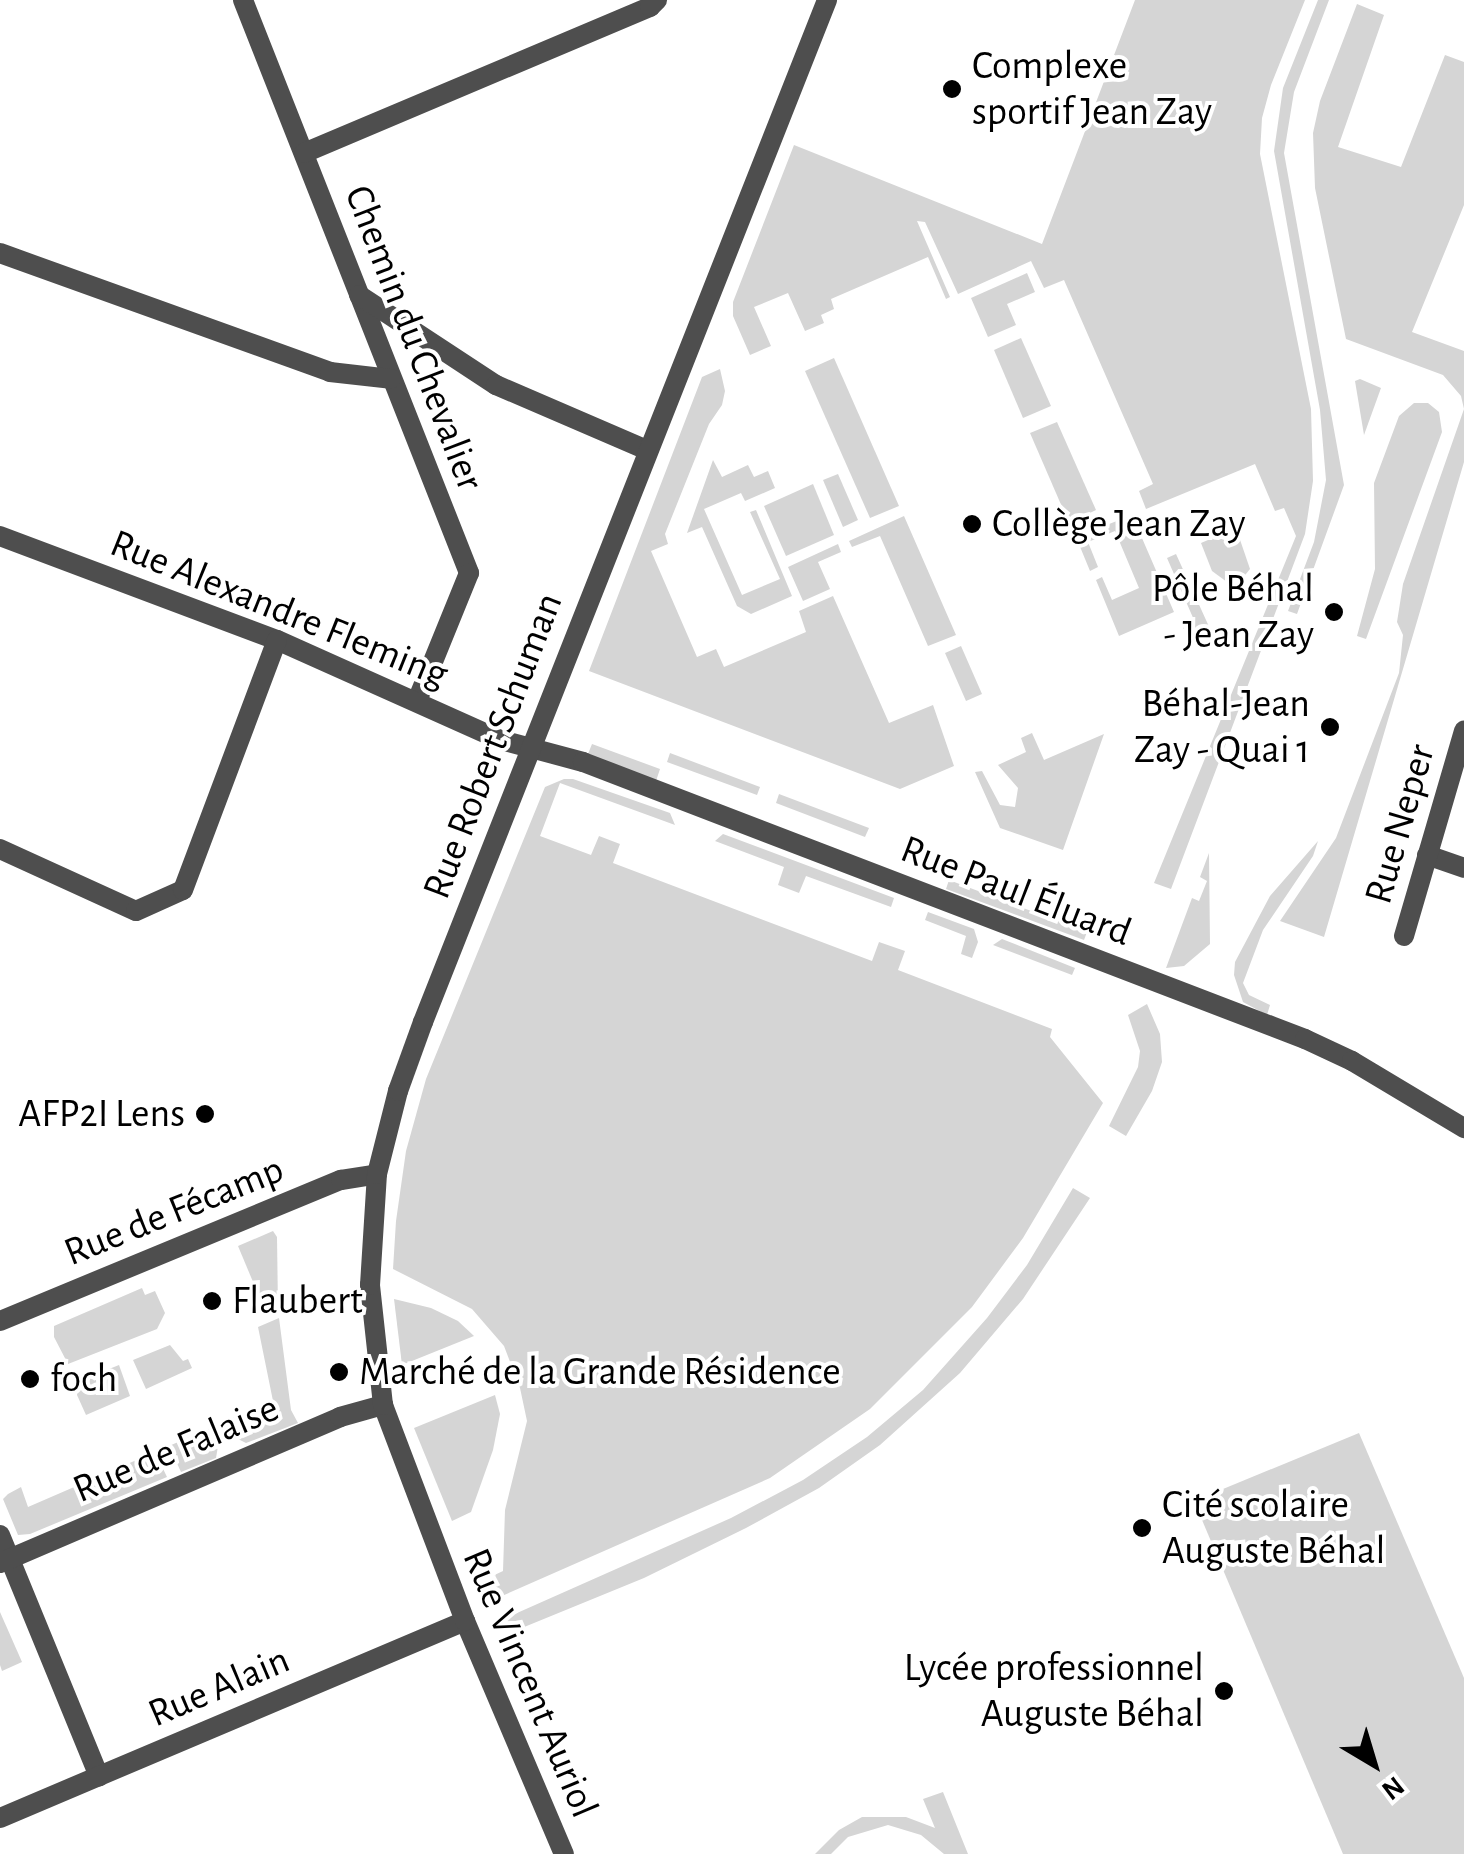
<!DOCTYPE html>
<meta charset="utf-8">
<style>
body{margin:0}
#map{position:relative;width:1464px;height:1854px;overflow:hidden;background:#fff;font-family:"Alegreya Sans",sans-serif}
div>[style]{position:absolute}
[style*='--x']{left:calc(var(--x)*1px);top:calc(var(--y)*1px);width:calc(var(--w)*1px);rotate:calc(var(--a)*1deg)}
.green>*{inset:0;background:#d5d5d5}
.minor>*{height:20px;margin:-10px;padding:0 10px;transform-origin:10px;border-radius:10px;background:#4e4e4e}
.tertiary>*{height:20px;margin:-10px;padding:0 10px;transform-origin:10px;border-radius:10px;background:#4e4e4e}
.dots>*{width:28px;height:28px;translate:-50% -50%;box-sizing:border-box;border:5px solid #fff;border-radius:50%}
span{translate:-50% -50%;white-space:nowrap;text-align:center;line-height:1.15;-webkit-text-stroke:8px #fff;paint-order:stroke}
.poi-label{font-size:40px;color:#000}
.left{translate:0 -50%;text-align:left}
.right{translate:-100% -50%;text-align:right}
.street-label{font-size:40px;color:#000}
.north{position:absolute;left:1324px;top:1714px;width:100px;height:100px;-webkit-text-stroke:8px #fff;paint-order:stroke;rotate:142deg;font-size:28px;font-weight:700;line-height:40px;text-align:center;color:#000}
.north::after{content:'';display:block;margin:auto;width:35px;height:45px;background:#000;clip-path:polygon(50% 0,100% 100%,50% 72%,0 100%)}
</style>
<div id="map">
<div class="green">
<div style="clip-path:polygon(1135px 0,1305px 0,1271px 85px,1262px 118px,1260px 154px,1311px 409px,1313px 481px,1305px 534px,1171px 889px,1154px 883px,1296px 536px,1284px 508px,1275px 511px,1255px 464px,1146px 509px,1139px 491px,1153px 484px,1064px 280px,1044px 288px,1031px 261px,958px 294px,925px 222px,917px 221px,950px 297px,946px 299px,928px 257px,831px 299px,834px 309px,821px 315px,824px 323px,805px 331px,788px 293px,754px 307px,771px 346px,750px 355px,733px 316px,733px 302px,794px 145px,1042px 244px)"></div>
<div style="clip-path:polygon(1318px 0,1329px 0,1294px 92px,1284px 153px,1344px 485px,1297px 614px,1288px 611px,1314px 542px,1326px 480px,1320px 410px,1274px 151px,1283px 88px)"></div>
<div style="clip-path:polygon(1357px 4px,1384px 15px,1338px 147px,1401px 167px,1445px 55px,1464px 62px,1464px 205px,1412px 332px,1464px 351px,1464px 462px,1324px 937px,1280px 921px,1336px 838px,1399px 673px,1403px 635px,1397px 622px,1403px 584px,1464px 409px,1461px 396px,1443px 375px,1346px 339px,1315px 188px,1313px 133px,1320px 101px)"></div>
<div style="clip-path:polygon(1027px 273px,1035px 292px,1007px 304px,1016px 325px,988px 337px,971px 298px)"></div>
<div style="clip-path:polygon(1021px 338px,1051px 406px,1023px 418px,994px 350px)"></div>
<div style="clip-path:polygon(834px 358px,899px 506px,870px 518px,805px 371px)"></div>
<div style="clip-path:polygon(720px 369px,725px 391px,722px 405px,709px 424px,665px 534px,668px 544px,651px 551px,697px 657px,716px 649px,724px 667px,806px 632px,799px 611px,833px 596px,889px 723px,933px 705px,954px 766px,900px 789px,589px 671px,702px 377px)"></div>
<div style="clip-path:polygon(1360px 379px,1381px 388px,1364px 435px,1355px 381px)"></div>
<div style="clip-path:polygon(1414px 403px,1428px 403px,1439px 412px,1442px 432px,1366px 639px,1357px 636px,1375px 569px,1374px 483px,1399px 416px)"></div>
<div style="clip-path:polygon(1057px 422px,1096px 510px,1069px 523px,1030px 433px)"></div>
<div style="clip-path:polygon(713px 460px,722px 477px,748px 465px,754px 477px,768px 471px,775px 488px,745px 501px,741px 493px,704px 509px,742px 595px,780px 579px,750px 512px,756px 510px,792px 596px,751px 614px,737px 606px,702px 527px,687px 533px)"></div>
<div style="clip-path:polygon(838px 474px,858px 520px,843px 527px,823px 480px)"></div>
<div style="clip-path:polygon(813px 484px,834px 535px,786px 556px,764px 506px)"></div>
<div style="clip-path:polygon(1132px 515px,1174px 612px,1119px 636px,1096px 580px,1102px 577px,1112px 600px,1139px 588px,1115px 531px,1088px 542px,1098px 567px,1090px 571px,1076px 537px)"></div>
<div style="clip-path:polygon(904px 516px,956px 635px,928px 646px,880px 536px,852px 547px,849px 541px)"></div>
<div style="clip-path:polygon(1236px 528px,1250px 569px,1241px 580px,1227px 582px,1212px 571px,1201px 543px)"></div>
<div style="clip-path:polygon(838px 544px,841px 552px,818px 562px,830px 589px,803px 601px,788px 567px)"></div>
<div style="clip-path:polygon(1176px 554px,1211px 631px,1189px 640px,1182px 625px,1194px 620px,1167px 558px)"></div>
<div style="clip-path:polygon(961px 646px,982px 694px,966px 701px,945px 653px)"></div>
<div style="clip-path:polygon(1032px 733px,1044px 760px,1104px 734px,1063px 850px,1000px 828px,975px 772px,982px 771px,1000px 805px,1015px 807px,1018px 788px,998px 765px,1026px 752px,1021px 738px)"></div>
<div style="clip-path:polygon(592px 744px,660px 769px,656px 781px,588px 754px)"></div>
<div style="clip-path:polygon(670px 753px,760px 787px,757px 795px,667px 762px)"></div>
<div style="clip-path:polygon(564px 779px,573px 779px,670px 813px,675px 825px,560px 783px,540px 836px,591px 855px,599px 836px,620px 844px,613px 863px,872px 961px,879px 942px,905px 951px,898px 970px,1052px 1029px,1050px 1037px,1103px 1103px,1023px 1238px,972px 1307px,870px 1409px,770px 1478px,495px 1599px,486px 1579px,503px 1571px,505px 1510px,527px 1421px,520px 1388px,504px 1346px,472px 1309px,393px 1269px,396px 1221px,406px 1151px,426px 1079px,545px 787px)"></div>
<div style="clip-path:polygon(779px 794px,869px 828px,865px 837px,776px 803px)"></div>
<div style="clip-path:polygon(723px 834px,894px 898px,891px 907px,806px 876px,799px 893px,778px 885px,784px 867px,715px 841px)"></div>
<div style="clip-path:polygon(1318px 841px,1313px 856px,1263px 930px,1243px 983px,1249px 995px,1270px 1005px,1267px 1015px,1243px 1002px,1234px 975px,1235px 962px,1270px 896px)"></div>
<div style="clip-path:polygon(1209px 853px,1210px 944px,1184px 966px,1166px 968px,1192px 898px,1199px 901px,1207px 881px,1200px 877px)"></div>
<div style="clip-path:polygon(949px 880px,1087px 932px,1084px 940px,946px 889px)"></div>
<div style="clip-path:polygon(928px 912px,974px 929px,978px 942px,972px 958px,961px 954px,966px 936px,925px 920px)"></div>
<div style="clip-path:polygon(1002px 939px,1075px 968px,1072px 975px,993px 945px)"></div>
<div style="clip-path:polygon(1147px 1004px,1160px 1034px,1162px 1062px,1152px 1091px,1126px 1136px,1109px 1126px,1138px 1067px,1140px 1051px,1128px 1015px)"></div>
<div style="clip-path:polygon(1073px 1188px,1090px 1198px,1023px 1299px,960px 1373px,880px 1445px,819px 1488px,746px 1528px,644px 1578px,512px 1632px,506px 1618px,731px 1518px,803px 1480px,867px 1437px,923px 1390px,987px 1318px,1027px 1265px)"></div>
<div style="clip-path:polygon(273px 1231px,277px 1237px,278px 1309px,266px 1313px,238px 1246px)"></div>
<div style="clip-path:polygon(142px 1288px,145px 1295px,155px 1291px,165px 1313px,157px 1329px,68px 1364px,54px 1337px,54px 1326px)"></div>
<div style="clip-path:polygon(394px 1299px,431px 1308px,458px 1321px,474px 1336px,402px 1365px)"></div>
<div style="clip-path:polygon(279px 1318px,291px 1410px,298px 1423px,246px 1443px,236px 1438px,228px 1420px,273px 1401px,258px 1327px)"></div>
<div style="clip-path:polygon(170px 1345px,183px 1361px,188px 1359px,192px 1368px,146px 1389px,133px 1360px)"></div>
<div style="clip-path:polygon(119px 1365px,130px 1396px,86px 1415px,77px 1395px,79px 1381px)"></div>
<div style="clip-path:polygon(495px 1395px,500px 1414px,493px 1450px,471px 1512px,452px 1521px,414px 1428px)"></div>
<div style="clip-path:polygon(210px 1428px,218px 1446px,216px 1458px,181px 1472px,169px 1446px)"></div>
<div style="clip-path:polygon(1359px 1433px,1464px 1678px,1464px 1854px,1343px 1854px,1194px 1501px)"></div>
<div style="clip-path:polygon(155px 1452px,167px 1477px,30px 1534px,18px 1535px,3px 1499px,8px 1494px,21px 1487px,28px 1507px)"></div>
<div style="clip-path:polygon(0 1612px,22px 1662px,2px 1671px,0 1665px)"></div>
<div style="clip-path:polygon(943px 1792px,968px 1854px,944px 1854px,921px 1835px,888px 1825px,848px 1837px,831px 1854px,815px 1854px,839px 1830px,862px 1817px,906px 1817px,935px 1828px,923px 1799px)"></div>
</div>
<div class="minor">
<div style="--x:243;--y:0;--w:616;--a:68.47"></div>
<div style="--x:469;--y:573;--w:138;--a:112.1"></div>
<div style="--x:304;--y:153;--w:376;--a:-22.9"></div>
<div style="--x:650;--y:7;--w:10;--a:-45"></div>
<div style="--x:0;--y:253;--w:351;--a:19.8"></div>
<div style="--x:330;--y:372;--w:61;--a:6.5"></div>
<div style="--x:359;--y:295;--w:164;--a:33.3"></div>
<div style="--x:496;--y:385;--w:164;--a:23.3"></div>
<div style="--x:0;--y:536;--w:296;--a:20.6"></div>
<div style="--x:277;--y:640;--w:245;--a:24.1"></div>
<div style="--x:501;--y:740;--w:85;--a:15"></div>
<div style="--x:583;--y:762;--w:773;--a:20.99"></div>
<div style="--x:1305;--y:1039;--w:52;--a:25.1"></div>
<div style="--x:1352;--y:1061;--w:131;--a:30.9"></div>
<div style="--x:0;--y:849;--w:149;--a:24.5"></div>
<div style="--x:136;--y:911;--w:51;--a:-24.1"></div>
<div style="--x:183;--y:890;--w:267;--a:-69.4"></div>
<div style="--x:1427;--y:855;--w:39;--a:19"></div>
<div style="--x:1404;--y:936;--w:214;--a:-73.7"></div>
<div style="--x:0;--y:1321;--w:369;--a:-22.5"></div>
<div style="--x:341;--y:1180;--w:36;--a:-9"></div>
<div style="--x:0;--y:1535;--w:261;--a:67.7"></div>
<div style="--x:0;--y:1563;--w:370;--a:-23.2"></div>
<div style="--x:340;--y:1417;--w:45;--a:-15.6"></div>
<div style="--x:465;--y:1621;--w:253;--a:67"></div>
</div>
<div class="tertiary">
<div style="--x:0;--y:1818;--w:505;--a:-22.96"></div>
<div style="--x:465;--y:1621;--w:231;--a:-110.8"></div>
<div style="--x:383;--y:1405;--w:121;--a:-96.2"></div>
<div style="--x:370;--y:1285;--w:111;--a:-86.4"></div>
<div style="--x:377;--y:1174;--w:86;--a:-75.8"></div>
<div style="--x:398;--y:1091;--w:73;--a:-70.1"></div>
<div style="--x:423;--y:1022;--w:1099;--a:-68.43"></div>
</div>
<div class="dots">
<div style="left:952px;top:89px;background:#000"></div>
<div style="left:972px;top:524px;background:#000"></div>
<div style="left:1334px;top:612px;background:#000"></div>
<div style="left:1330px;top:727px;background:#000"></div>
<div style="left:205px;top:1114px;background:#000"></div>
<div style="left:212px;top:1301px;background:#000"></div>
<div style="left:339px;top:1372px;background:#000"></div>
<div style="left:30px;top:1379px;background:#000"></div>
<div style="left:1142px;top:1528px;background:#000"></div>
<div style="left:1224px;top:1691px;background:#000"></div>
</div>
<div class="poi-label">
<span class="left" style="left:972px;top:89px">Complexe<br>sportif Jean Zay</span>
<span class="left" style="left:992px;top:524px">Collège Jean Zay</span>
<span class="right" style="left:1314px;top:612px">Pôle Béhal<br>- Jean Zay</span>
<span class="right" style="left:1310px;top:727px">Béhal-Jean<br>Zay - Quai 1</span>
<span class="right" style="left:185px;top:1114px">AFP2I Lens</span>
<span class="left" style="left:232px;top:1301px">Flaubert</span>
<span class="left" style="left:359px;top:1372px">Marché de la Grande Résidence</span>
<span class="left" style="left:50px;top:1379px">foch</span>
<span class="left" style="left:1162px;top:1528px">Cité scolaire<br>Auguste Béhal</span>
<span class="right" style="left:1204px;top:1691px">Lycée professionnel<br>Auguste Béhal</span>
</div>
<div class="street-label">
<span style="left:414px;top:338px;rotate:69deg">Chemin du Chevalier</span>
<span style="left:279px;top:609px;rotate:22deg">Rue Alexandre Fleming</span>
<span style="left:493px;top:746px;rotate:-69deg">Rue Robert Schuman</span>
<span style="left:1400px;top:824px;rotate:-74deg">Rue Neper</span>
<span style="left:1016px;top:891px;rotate:21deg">Rue Paul Éluard</span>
<span style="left:174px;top:1211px;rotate:-22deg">Rue de Fécamp</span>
<span style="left:176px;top:1449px;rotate:-23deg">Rue de Falaise</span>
<span style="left:530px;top:1683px;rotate:67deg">Rue Vincent Auriol</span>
<span style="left:219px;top:1687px;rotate:-23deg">Rue Alain</span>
</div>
<div class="north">N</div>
</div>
